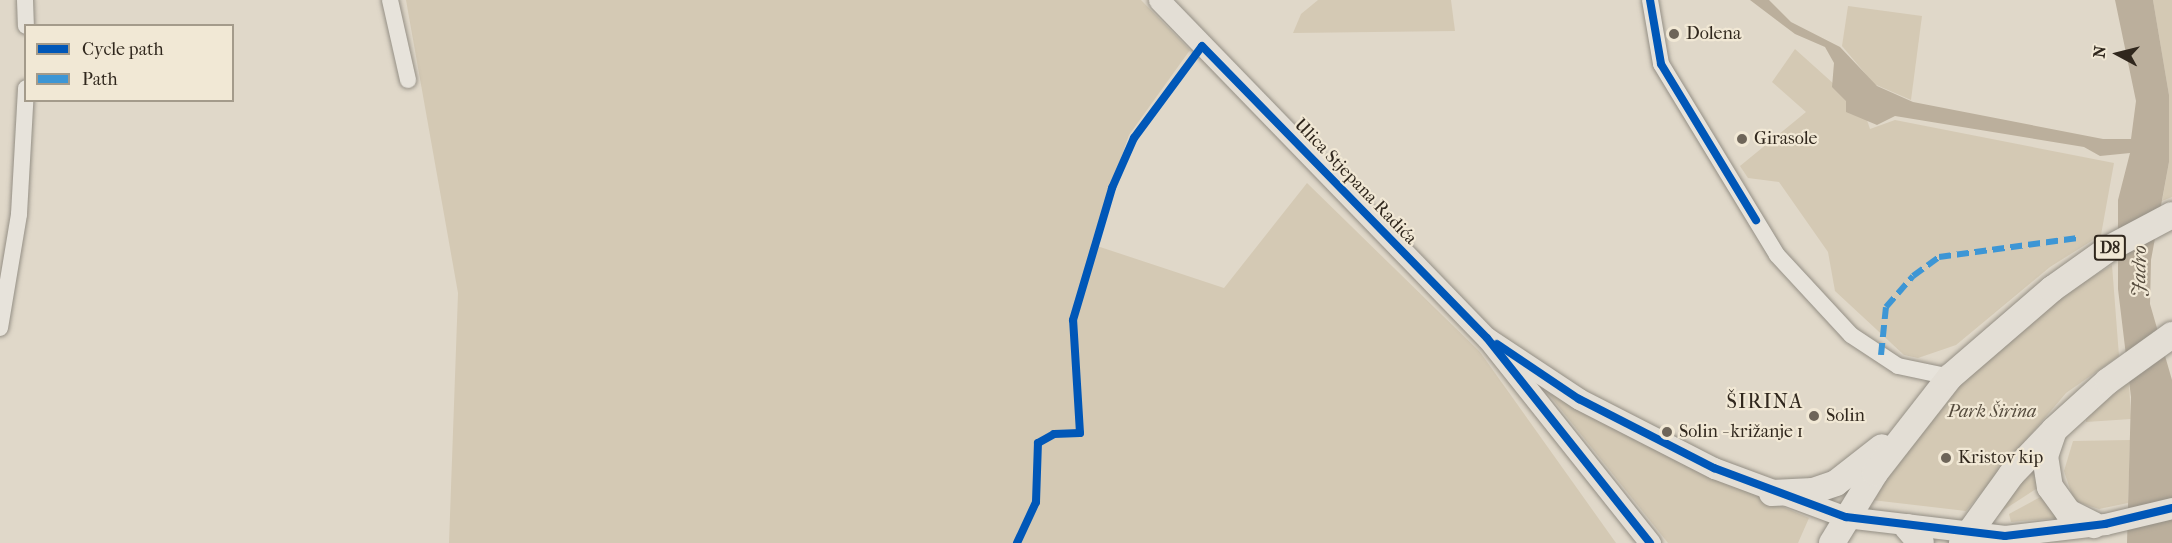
<!DOCTYPE html>
<meta charset="utf-8">
<style>
body{margin:0}
#map{position:relative;width:2172px;height:543px;overflow:hidden;background:#e0d8c9;font-family:"IM FELL French Canon",serif}
div>[style]{position:absolute}
[style*='--x']{left:calc(var(--x)*1px);top:calc(var(--y)*1px);width:calc(var(--w)*1px);rotate:calc(var(--a)*1deg)}
.green>*{inset:0;background:#d4c9b4}
.water>*{inset:0;background:#bbaf9c}
.roads{filter:drop-shadow(0 0 2px #948f85) drop-shadow(0 0 2px #948f85)}
.minor>*{height:16px;margin:-8px;padding:0 8px;transform-origin:8px;border-radius:8px;background:#e7e3db}
.major>*{height:21px;margin:-10.5px;padding:0 10.5px;transform-origin:10.5px;border-radius:10.5px;background:#e3ded5}
.highway>*{height:26px;margin:-13px;padding:0 13px;transform-origin:13px;border-radius:13px;background:#e3ded5}
.quiet>*{height:6px;margin-top:-3px;transform-origin:0;background:repeating-linear-gradient(90deg,#3d96d5 0 12px,transparent 0 18px)}
.cycleway>*{height:8px;margin:-4px;padding:0 4px;transform-origin:4px;border-radius:4px;background:#0057b8}
.dots>*{width:16px;height:16px;translate:-50% -50%;box-sizing:border-box;border:3px solid #f1e8d5;border-radius:50%}
span{translate:-50% -50%;white-space:nowrap;text-align:center;line-height:1.15;-webkit-text-stroke:4.5px #f1e8d5;paint-order:stroke}
.shield-label span{padding:2px 4px;background:#f1e8d5;border:2px solid;border-radius:4px;-webkit-text-stroke-width:0}
.shield-label{font-size:16px;color:#30271d;font-weight:700}
.poi-label{font-size:18px;color:#30271d}
.left{translate:0 -50%;text-align:left}
.street-label{font-size:18px;color:#30271d}
.park-label{font-size:18px;color:#564c3e;font-style:italic}
.water-label{font-size:20px;color:#554b3d;font-style:italic}
.neighbourhood-label{font-size:20px;color:#30271d;letter-spacing:1.5px}
.legend{position:absolute;left:24px;top:24px;width:210px;height:78px;box-sizing:border-box;background:#f1e8d5;border:2px solid #a49b8b;margin:0;padding:8px 10px;list-style:none;font-size:18px;color:#30271d}
.legend li{display:flex;align-items:center;gap:12px;height:30px}
.legend b{width:30px;border:2px solid #a49b8b}
.north{position:absolute;left:2088px;top:24px;width:60px;height:60px;-webkit-text-stroke:4px #f1e8d5;paint-order:stroke;rotate:277deg;font-size:16px;font-weight:700;line-height:24px;text-align:center;color:#30271d}
.north::after{content:'';display:block;margin:auto;width:21px;height:27px;background:#30271d;clip-path:polygon(50% 0,100% 100%,50% 72%,0 100%)}
</style>
<div id="map">
<div class="green">
<div style="clip-path:polygon(406px 0,1141px 0,1190px 50px,1129px 135px,1091px 244px,1224px 288px,1307px 183px,1480px 352px,1616px 543px,449px 543px,458px 293px)"></div>
<div style="clip-path:polygon(1318px 0,1451px 0,1455px 31px,1293px 33px,1301px 14px)"></div>
<div style="clip-path:polygon(2153px 0,2172px 0,2172px 197px,2162px 201px,2169px 162px,2169px 95px)"></div>
<div style="clip-path:polygon(1848px 6px,1922px 16px,1911px 100px,1874px 84px,1842px 46px)"></div>
<div style="clip-path:polygon(1795px 49px,1864px 111px,1870px 129px,1895px 120px,2114px 163px,2101px 235px,2050px 267px,1956px 345px,1918px 358px,1904px 355px,1835px 291px,1828px 252px,1779px 182px,1748px 178px,1740px 166px,1806px 112px,1772px 82px)"></div>
<div style="clip-path:polygon(2112px 265px,2119px 356px,2066px 393px,1966px 511px,1872px 500px,1896px 460px,1960px 382px,2049px 303px)"></div>
<div style="clip-path:polygon(1539px 382px,1706px 474px,1809px 518px,1798px 543px,1668px 543px)"></div>
<div style="clip-path:polygon(2129px 382px,2131px 419px,2086px 422px,2086px 417px)"></div>
<div style="clip-path:polygon(2130px 440px,2128px 503px,2099px 509px,2074px 501px,2064px 471px,2073px 441px)"></div>
<div style="clip-path:polygon(2034px 462px,2039px 487px,1999px 513px)"></div>
<div style="clip-path:polygon(2044px 495px,2059px 518px,2011px 522px,2009px 514px)"></div>
</div>
<div class="water">
<div style="clip-path:polygon(1750px 0,1769px 0,1791px 22px,1840px 47px,1877px 86px,1913px 102px,2103px 139px,2131px 139px,2136px 101px,2115px 0,2153px 0,2169px 95px,2169px 162px,2151px 260px,2150px 304px,2172px 380px,2172px 543px,2127px 543px,2131px 397px,2118px 289px,2118px 200px,2130px 153px,2100px 156px,2084px 147px,1895px 116px,1877px 125px,1846px 112px,1846px 101px,1832px 87px,1834px 63px,1825px 47px,1795px 34px)"></div>
</div>
<div class="roads">
<div class="minor">
<div style="--x:25;--y:0;--w:26;--a:88"></div>
<div style="--x:390;--y:0;--w:82;--a:77.3"></div>
<div style="--x:1650;--y:0;--w:65;--a:80.2"></div>
<div style="--x:1661;--y:64;--w:223;--a:58.7"></div>
<div style="--x:1777;--y:255;--w:109;--a:47.2"></div>
<div style="--x:1851;--y:335;--w:56;--a:33.4"></div>
<div style="--x:1898;--y:366;--w:53;--a:11.9"></div>
<div style="--x:0;--y:328;--w:116;--a:-80.5"></div>
<div style="--x:19;--y:214;--w:126;--a:-86.8"></div>
</div>
<div class="major">
<div style="--x:1159;--y:0;--w:471;--a:45.9"></div>
<div style="--x:1487;--y:338;--w:262;--a:51.5"></div>
<div style="--x:1487;--y:338;--w:110;--a:33.5"></div>
<div style="--x:1579;--y:399;--w:152;--a:27.1"></div>
<div style="--x:1714;--y:468;--w:141;--a:20.4"></div>
<div style="--x:1846;--y:517;--w:160;--a:6.8"></div>
<div style="--x:2005;--y:536;--w:101;--a:-6.8"></div>
<div style="--x:2105;--y:524;--w:69;--a:-13.4"></div>
</div>
<div class="highway">
<div style="--x:2053;--y:433;--w:24;--a:109"></div>
<div style="--x:2045;--y:456;--w:31;--a:81"></div>
<div style="--x:2050;--y:487;--w:31;--a:54"></div>
<div style="--x:2068;--y:512;--w:29;--a:27"></div>
<div style="--x:1772;--y:493;--w:41;--a:-2.8"></div>
<div style="--x:1813;--y:491;--w:24;--a:-19"></div>
<div style="--x:1836;--y:483;--w:58;--a:-38"></div>
<div style="--x:1907;--y:527;--w:21;--a:49"></div>
<div style="--x:1832;--y:543;--w:82;--a:-58.4"></div>
<div style="--x:1875;--y:473;--w:122;--a:-52"></div>
<div style="--x:1950;--y:377;--w:135;--a:-40.8"></div>
<div style="--x:2052;--y:289;--w:71;--a:-35.3"></div>
<div style="--x:2110;--y:248;--w:70;--a:-28"></div>
<div style="--x:1962;--y:543;--w:84;--a:-54.2"></div>
<div style="--x:2011;--y:475;--w:62;--a:-46.3"></div>
<div style="--x:2054;--y:430;--w:73;--a:-42.2"></div>
<div style="--x:2108;--y:381;--w:79;--a:-35.7"></div>
</div>
</div>
<div class="quiet">
<div style="--x:1881;--y:355;--w:48;--a:-84.1"></div>
<div style="--x:1886;--y:307;--w:41;--a:-48.9"></div>
<div style="--x:1913;--y:276;--w:32;--a:-36"></div>
<div style="--x:1939;--y:257;--w:140;--a:-7.8"></div>
</div>
<div class="cycleway">
<div style="--x:1650;--y:0;--w:65;--a:80.2"></div>
<div style="--x:1661;--y:64;--w:183;--a:58.7"></div>
<div style="--x:1497;--y:344;--w:99;--a:33.9"></div>
<div style="--x:1579;--y:399;--w:152;--a:27.1"></div>
<div style="--x:1714;--y:468;--w:141;--a:20.4"></div>
<div style="--x:1846;--y:517;--w:160;--a:6.8"></div>
<div style="--x:2005;--y:536;--w:101;--a:-6.8"></div>
<div style="--x:2105;--y:524;--w:69;--a:-13.4"></div>
<div style="--x:1017;--y:543;--w:45;--a:-65.1"></div>
<div style="--x:1036;--y:502;--w:59;--a:-88.1"></div>
<div style="--x:1038;--y:443;--w:18;--a:-29"></div>
<div style="--x:1054;--y:434;--w:26;--a:-2"></div>
<div style="--x:1080;--y:433;--w:113;--a:-93.5"></div>
<div style="--x:1073;--y:320;--w:138;--a:-73.5"></div>
<div style="--x:1112;--y:188;--w:55;--a:-66.3"></div>
<div style="--x:1134;--y:138;--w:114;--a:-53.5"></div>
<div style="--x:1202;--y:46;--w:408;--a:45.7"></div>
<div style="--x:1487;--y:338;--w:262;--a:51.5"></div>
</div>
<div class="dots">
<div style="left:1674px;top:34px;background:#6e6559"></div>
<div style="left:1742px;top:139px;background:#6e6559"></div>
<div style="left:1814px;top:416px;background:#6e6559"></div>
<div style="left:1667px;top:432px;background:#6e6559"></div>
<div style="left:1946px;top:458px;background:#6e6559"></div>
</div>
<div class="shield-label">
<span style="left:2110px;top:248px">D8</span>
</div>
<div class="poi-label">
<span class="left" style="left:1686px;top:34px">Dolena</span>
<span class="left" style="left:1754px;top:139px">Girasole</span>
<span class="left" style="left:1826px;top:416px">Solin</span>
<span class="left" style="left:1679px;top:432px">Solin - križanje 1</span>
<span class="left" style="left:1958px;top:458px">Kristov kip</span>
</div>
<div class="street-label">
<span style="left:1355px;top:182px;rotate:46deg">Ulica Stjepana Radića</span>
</div>
<div class="park-label">
<span style="left:1992px;top:412px">Park Širina</span>
</div>
<div class="water-label">
<span style="left:2139px;top:271px;rotate:-89deg">Jadro</span>
</div>
<div class="neighbourhood-label">
<span style="left:1765px;top:401px">ŠIRINA</span>
</div>
<ul class="legend">
<li><b style="height:8px;background:#0057b8"></b>Cycle path</li>
<li><b style="height:8px;background:#3d96d5"></b>Path</li>
</ul>
<div class="north">N</div>
</div>
